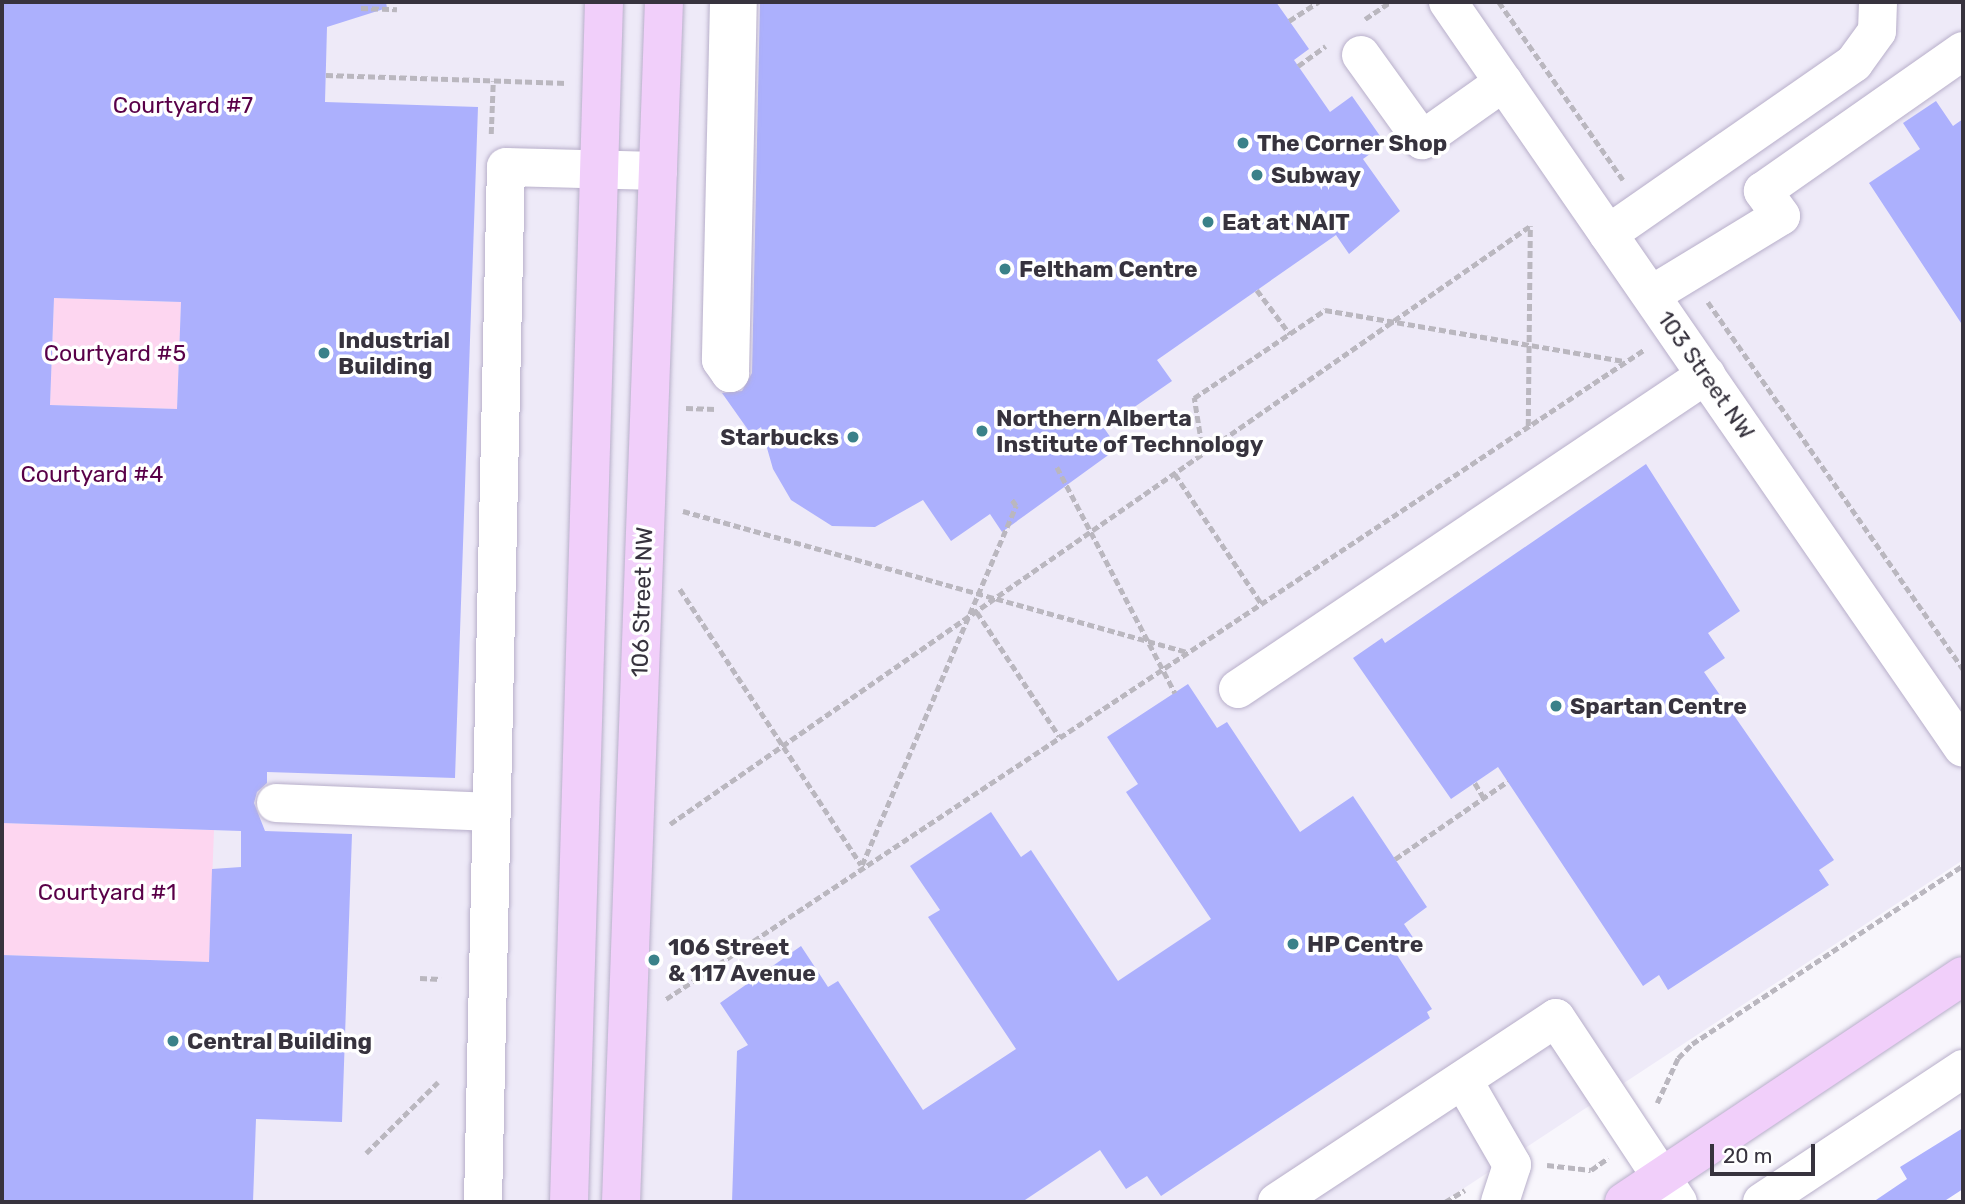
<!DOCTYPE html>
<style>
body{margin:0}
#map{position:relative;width:1965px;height:1204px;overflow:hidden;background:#f8f6fc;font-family:Rubik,sans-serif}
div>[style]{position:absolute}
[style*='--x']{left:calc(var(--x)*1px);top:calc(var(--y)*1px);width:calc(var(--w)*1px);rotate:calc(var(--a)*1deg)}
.built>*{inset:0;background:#eeeaf8}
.green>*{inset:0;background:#fdd6f0}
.building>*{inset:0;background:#acb0fd}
.path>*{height:4.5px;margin-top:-2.25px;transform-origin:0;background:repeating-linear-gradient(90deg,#bab7bf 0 7px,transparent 0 10.5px)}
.roads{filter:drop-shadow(0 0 2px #b8afca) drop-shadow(0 0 2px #b8afca)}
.minor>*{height:38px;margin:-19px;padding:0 19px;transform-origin:19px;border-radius:19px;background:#fff}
.major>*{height:38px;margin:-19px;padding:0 19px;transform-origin:19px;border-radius:19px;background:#f1cffa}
.path-bridge>*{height:4.5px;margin-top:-2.25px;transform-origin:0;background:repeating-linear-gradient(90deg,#bab7bf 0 7px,transparent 0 10.5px)}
.dots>*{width:19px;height:19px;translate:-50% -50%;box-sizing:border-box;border:4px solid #fff;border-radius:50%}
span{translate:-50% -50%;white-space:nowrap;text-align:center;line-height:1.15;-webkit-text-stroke:7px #fff;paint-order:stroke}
.park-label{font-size:23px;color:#590048}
.poi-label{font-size:23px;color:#37333e;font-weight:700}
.left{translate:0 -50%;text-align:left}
.right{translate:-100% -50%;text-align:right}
.street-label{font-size:23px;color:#37333e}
.frame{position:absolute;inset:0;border:4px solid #37333e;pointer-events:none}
.scale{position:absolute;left:1710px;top:1144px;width:105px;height:32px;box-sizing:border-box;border:4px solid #37333e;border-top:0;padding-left:9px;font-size:21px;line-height:24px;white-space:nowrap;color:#37333e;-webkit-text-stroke:5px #fff;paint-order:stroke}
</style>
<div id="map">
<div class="built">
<div style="clip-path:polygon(2px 2px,1963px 2px,1963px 860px,1443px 1202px,2px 1202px)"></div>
</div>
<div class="green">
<div style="clip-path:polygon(54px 298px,181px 302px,177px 409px,50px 405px)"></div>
<div style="clip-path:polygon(2px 823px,214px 830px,209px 962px,2px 955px)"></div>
</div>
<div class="building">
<div style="clip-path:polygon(evenodd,2px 2px,386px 2px,387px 8px,327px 27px,325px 102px,478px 107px,455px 778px,267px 772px,267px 783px,257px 792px,254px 803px,265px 831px,352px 834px,342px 1122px,256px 1119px,253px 1202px,2px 1202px,2px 955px,209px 962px,212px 869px,241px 867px,241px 831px,2px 823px,2px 2px,54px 298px,181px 302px,177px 409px,50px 405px,54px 298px)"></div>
<div style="clip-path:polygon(760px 2px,1276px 2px,1309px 49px,1294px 60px,1330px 112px,1352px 96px,1385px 143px,1363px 159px,1400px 211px,1349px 254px,1336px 235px,1157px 360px,1172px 381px,1104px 428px,1118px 448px,1002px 532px,990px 514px,951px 541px,923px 500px,875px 527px,832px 526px,791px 500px,773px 469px,761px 427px,751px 434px,722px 393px,742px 391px,752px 373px)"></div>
<div style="clip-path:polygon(1936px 101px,1953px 126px,1963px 119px,1963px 326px,1869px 183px,1920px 149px,1903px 123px)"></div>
<div style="clip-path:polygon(1646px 464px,1740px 611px,1708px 633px,1725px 658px,1704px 672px,1834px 860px,1819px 870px,1829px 885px,1668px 990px,1659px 975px,1643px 986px,1498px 767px,1451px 799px,1353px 658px,1382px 638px,1385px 643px)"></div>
<div style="clip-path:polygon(1188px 684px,1217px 728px,1227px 722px,1300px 832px,1353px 796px,1427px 907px,1404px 924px,1416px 942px,1397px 955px,1432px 1009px,1427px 1012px,1430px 1018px,1161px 1196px,1147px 1176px,1126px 1189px,1100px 1150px,1022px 1202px,732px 1202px,737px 1051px,748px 1045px,720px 1003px,801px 946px,828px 987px,838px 981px,923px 1110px,1016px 1049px,928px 917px,940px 910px,910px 866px,991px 812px,1021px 857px,1031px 850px,1118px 981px,1211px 919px,1126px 792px,1138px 784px,1107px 737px)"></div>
<div style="clip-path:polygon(1963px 1128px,1963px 1189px,1943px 1202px,1873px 1202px,1907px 1179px,1900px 1167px)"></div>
</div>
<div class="path">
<div style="--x:1499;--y:2;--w:217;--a:55.1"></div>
<div style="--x:361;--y:8;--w:36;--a:2"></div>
<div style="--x:1365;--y:19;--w:30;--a:-34"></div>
<div style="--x:1289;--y:21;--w:35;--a:-33"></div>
<div style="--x:1298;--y:66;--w:34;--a:-36"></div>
<div style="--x:326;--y:75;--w:241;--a:1.9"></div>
<div style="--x:491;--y:134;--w:53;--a:-87.8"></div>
<div style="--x:1257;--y:290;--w:55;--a:53.1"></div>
<div style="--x:1708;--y:302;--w:447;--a:55.2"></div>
<div style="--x:686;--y:408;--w:30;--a:2"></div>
<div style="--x:1528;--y:426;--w:200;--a:-89.4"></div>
<div style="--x:1203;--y:454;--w:57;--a:-99.1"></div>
<div style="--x:1194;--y:398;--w:158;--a:-33.9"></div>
<div style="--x:1325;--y:310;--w:303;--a:9.7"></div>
<div style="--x:1175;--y:474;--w:155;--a:56.3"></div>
<div style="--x:683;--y:511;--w:523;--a:15.63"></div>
<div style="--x:680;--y:589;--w:330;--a:56.7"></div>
<div style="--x:977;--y:612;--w:149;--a:56.5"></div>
<div style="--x:1475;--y:783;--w:17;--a:59"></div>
<div style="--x:670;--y:824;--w:1047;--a:-34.81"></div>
<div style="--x:1395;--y:859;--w:137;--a:-34.6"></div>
<div style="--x:862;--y:865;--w:391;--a:-66.8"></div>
<div style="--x:1016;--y:506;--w:9;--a:-126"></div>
<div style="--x:420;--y:978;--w:21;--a:3"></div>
<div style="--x:666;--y:999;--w:1175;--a:-33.58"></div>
<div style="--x:1657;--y:1103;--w:50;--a:-65"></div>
<div style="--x:1678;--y:1058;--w:20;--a:-45"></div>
<div style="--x:1692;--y:1044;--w:325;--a:-33.4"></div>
<div style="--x:366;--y:1153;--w:101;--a:-44.6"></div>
<div style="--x:1547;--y:1165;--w:44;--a:6.5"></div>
<div style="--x:1591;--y:1170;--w:21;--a:-35"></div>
<div style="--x:1445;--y:1202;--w:23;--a:-31"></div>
</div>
<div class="roads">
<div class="minor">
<div style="--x:729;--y:2;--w:358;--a:91.3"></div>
<div style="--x:721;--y:360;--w:16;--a:55"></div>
<div style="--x:730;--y:373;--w:371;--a:-88.8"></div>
<div style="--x:1448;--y:2;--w:906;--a:55.38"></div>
<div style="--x:1361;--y:55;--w:105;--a:54.3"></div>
<div style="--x:1422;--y:140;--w:100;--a:-35.3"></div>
<div style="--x:1608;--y:234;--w:300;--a:-34.8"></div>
<div style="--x:1854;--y:63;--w:39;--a:-54"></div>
<div style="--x:1877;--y:31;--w:29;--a:-88"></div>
<div style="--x:1651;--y:295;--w:152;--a:-31.3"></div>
<div style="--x:1781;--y:216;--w:31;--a:-126"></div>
<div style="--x:1763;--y:191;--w:244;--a:-35"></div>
<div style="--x:1238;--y:689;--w:564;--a:-33.86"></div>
<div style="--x:276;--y:803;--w:216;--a:2.4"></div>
<div style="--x:1463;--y:1080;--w:98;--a:60"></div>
<div style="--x:1512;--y:1165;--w:39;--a:108"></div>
<div style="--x:483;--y:1202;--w:1035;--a:-88.73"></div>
<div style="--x:506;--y:167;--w:152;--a:1.5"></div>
<div style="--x:1277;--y:1202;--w:334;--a:-33.4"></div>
<div style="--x:1556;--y:1018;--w:221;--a:56.5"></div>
<div style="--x:1762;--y:1202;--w:241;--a:-33.5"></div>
</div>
<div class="major">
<div style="--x:569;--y:1202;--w:1201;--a:-88.33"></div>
<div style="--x:621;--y:1202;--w:1201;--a:-87.95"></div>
<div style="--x:1624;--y:1202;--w:407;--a:-33.7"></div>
</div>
</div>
<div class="path-bridge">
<div style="--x:1057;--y:467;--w:255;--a:62.4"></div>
</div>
<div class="dots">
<div style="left:1243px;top:143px;background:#3a8189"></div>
<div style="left:1257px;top:175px;background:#3a8189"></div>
<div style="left:1208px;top:222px;background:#3a8189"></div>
<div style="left:1005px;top:269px;background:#3a8189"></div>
<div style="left:324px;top:353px;background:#3a8189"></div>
<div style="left:982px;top:431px;background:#3a8189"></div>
<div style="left:853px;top:437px;background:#3a8189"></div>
<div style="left:1556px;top:706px;background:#3a8189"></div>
<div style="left:1293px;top:944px;background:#3a8189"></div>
<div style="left:654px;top:960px;background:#3a8189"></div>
<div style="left:173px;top:1041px;background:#3a8189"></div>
</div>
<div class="park-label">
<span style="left:183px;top:105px">Courtyard #7</span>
<span style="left:115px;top:353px">Courtyard #5</span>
<span style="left:92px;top:474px">Courtyard #4</span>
<span style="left:107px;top:892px">Courtyard #1</span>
</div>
<div class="poi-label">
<span class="left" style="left:1257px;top:143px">The Corner Shop</span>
<span class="left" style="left:1271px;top:175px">Subway</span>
<span class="left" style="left:1222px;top:222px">Eat at NAIT</span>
<span class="left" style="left:1019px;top:269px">Feltham Centre</span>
<span class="left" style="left:338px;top:353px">Industrial<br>Building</span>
<span class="left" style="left:996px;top:431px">Northern Alberta<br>Institute of Technology</span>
<span class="right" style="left:839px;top:437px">Starbucks</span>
<span class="left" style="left:1570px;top:706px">Spartan Centre</span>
<span class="left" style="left:1307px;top:944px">HP Centre</span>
<span class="left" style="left:668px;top:960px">106 Street<br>&amp; 117 Avenue</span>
<span class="left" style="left:187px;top:1041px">Central Building</span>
</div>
<div class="street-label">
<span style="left:1706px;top:375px;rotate:55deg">103 Street NW</span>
<span style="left:642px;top:602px;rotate:-88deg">106 Street NW</span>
</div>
<div class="frame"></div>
<div class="scale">20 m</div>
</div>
